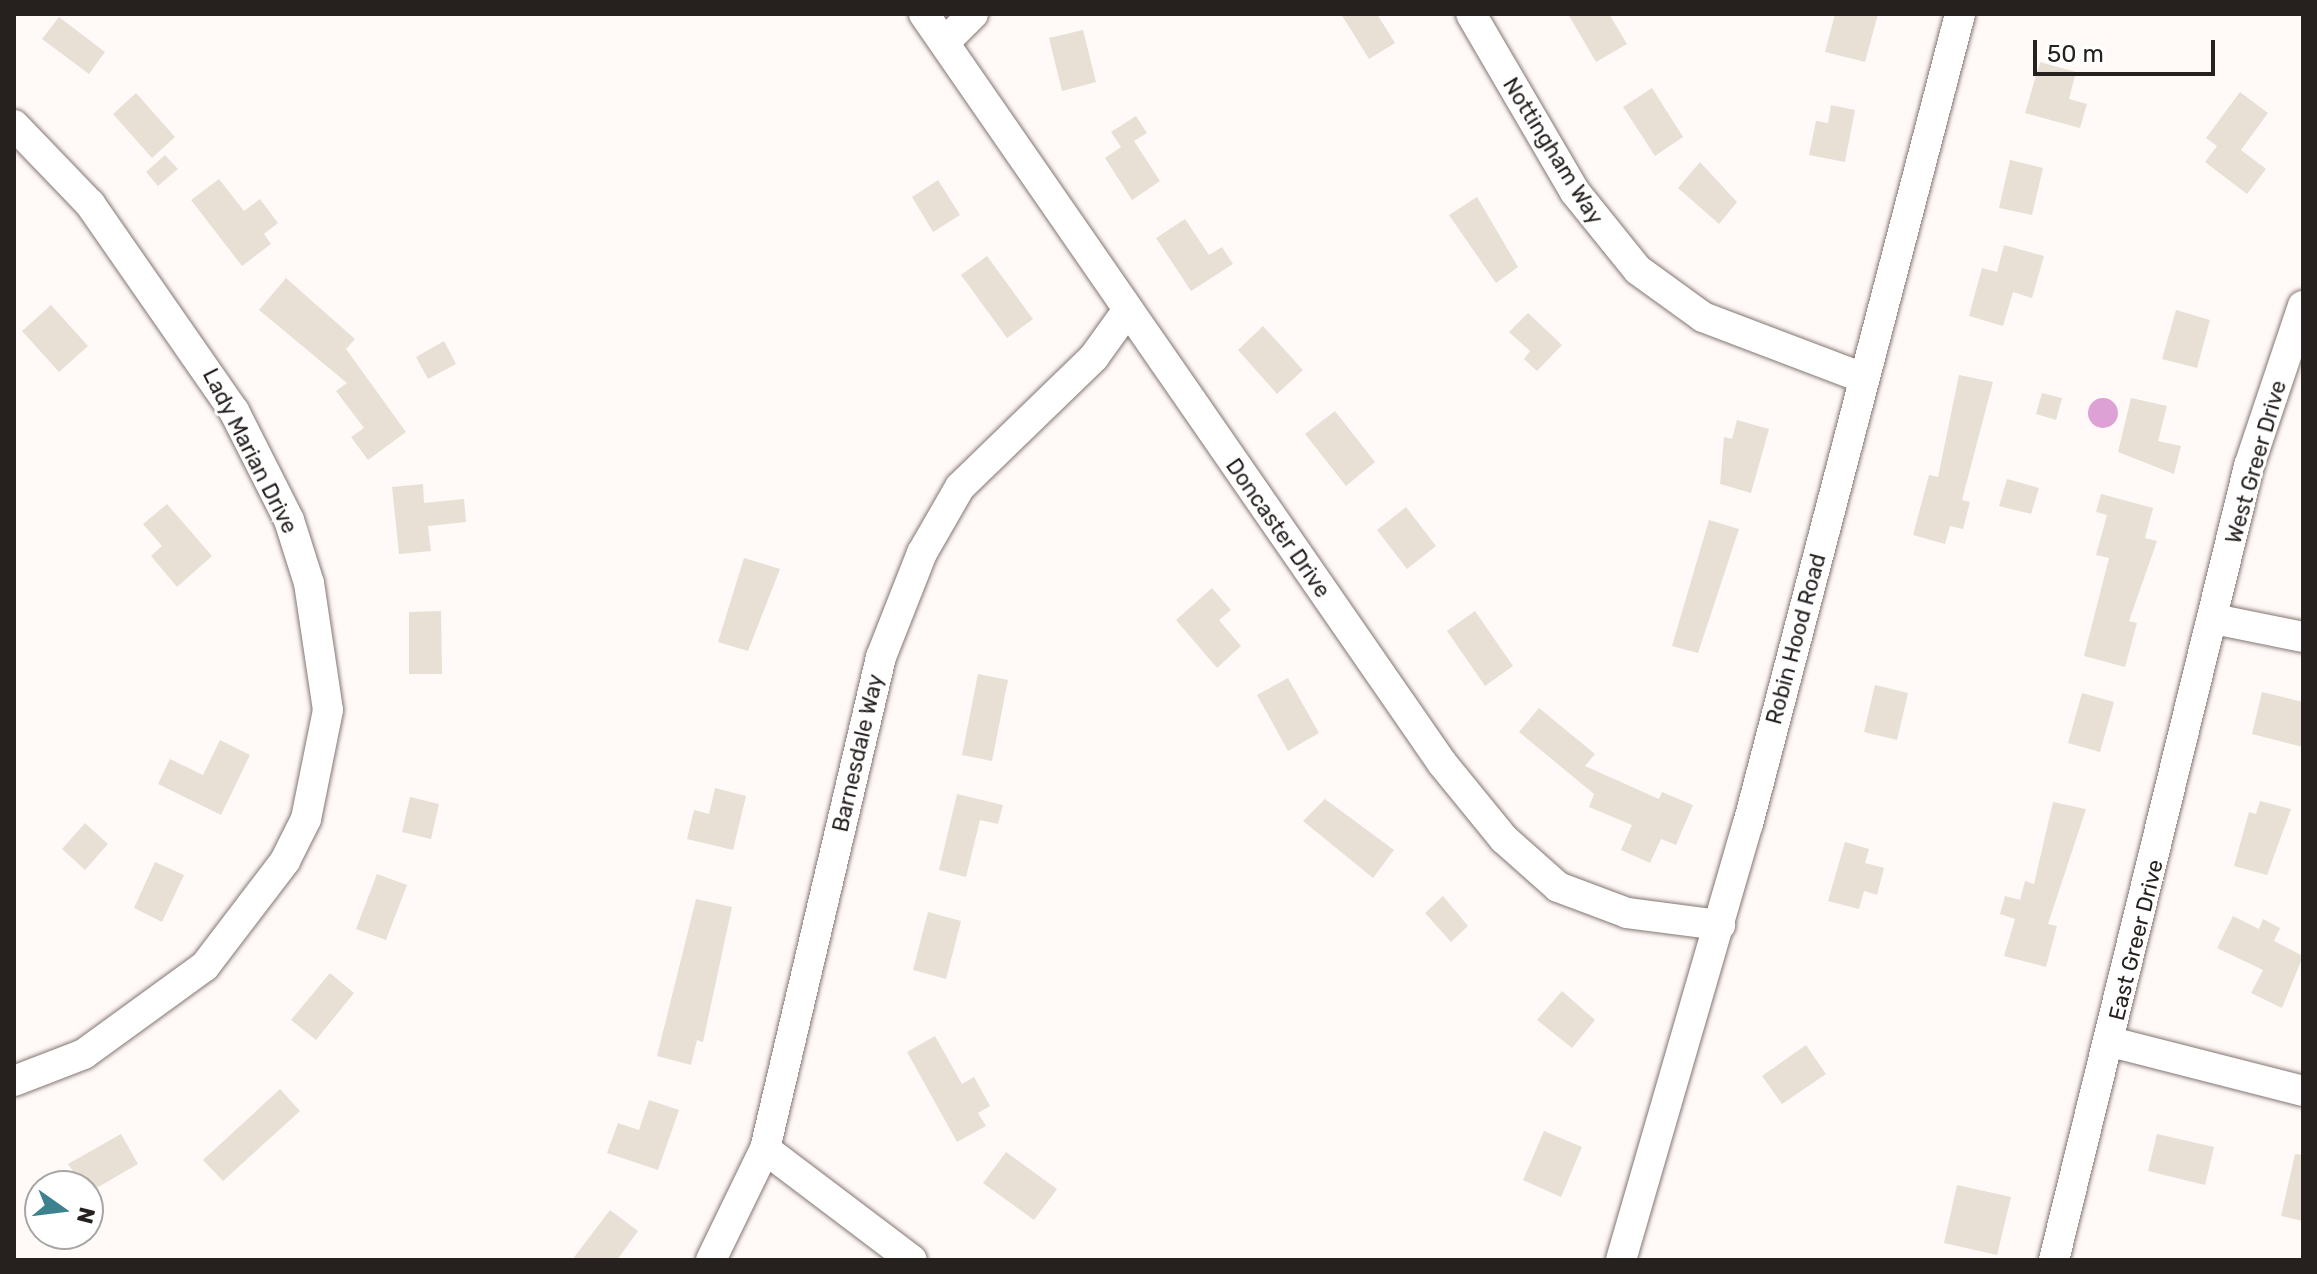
<!DOCTYPE html>
<style>
body{margin:0}
#map{position:relative;width:2317px;height:1274px;overflow:hidden;background:#fff9f7;font-family:Rubik,sans-serif}
div>[style]{position:absolute}
[style*='--x']{left:calc(var(--x)*1px);top:calc(var(--y)*1px);width:calc(var(--w)*1px);rotate:calc(var(--a)*1deg)}
.water>*{inset:0;background:#dda1d6}
.round{border-radius:50%}
.building>*{inset:0;background:#e8e0d5}
.roads{filter:drop-shadow(0 0 2px #837672) drop-shadow(0 0 2px #837672)}
.minor>*{height:30px;margin:-15px;padding:0 15px;transform-origin:15px;border-radius:15px;background:#fff}
span{translate:-50% -50%;white-space:nowrap;text-align:center;line-height:1.15;-webkit-text-stroke:6px #fff;paint-order:stroke}
.street-label{font-size:22px;color:#26211f}
.frame{position:absolute;inset:0;border:16px solid #26211f;pointer-events:none}
.north{position:absolute;left:24px;top:1170px;width:80px;height:80px;box-sizing:border-box;background:#fff;border:2px solid #a8a6a5;border-radius:50%;rotate:104deg;font-size:22px;font-weight:700;line-height:32px;text-align:center;color:#26211f}
.north::after{content:'';display:block;margin:auto;width:28px;height:36px;background:#3d828f;clip-path:polygon(50% 0,100% 100%,50% 72%,0 100%)}
.scale{position:absolute;left:2033px;top:40px;width:182px;height:36px;box-sizing:border-box;border:4px solid #26211f;border-top:0;padding-left:10px;font-size:24px;line-height:28px;white-space:nowrap;color:#26211f;-webkit-text-stroke:6px #fff;paint-order:stroke}
</style>
<div id="map">
<div class="water">
<div class="round" style="left:2088px;top:398px;width:30px;height:30px"></div>
</div>
<div class="building">
<div style="clip-path:polygon(1341px 14px,1377px 14px,1395px 43px,1369px 59px)"></div>
<div style="clip-path:polygon(1568px 14px,1609px 14px,1627px 44px,1596px 62px)"></div>
<div style="clip-path:polygon(1835px 14px,1878px 14px,1865px 62px,1825px 52px)"></div>
<div style="clip-path:polygon(59px 17px,105px 52px,89px 74px,42px 39px)"></div>
<div style="clip-path:polygon(1083px 30px,1096px 82px,1062px 91px,1049px 38px)"></div>
<div style="clip-path:polygon(2040px 62px,2076px 72px,2069px 99px,2087px 104px,2080px 128px,2025px 113px)"></div>
<div style="clip-path:polygon(1652px 88px,1683px 137px,1655px 156px,1623px 107px)"></div>
<div style="clip-path:polygon(2240px 92px,2268px 113px,2241px 150px,2266px 169px,2247px 194px,2205px 162px,2217px 146px,2206px 138px)"></div>
<div style="clip-path:polygon(136px 93px,175px 137px,152px 158px,113px 114px)"></div>
<div style="clip-path:polygon(1831px 105px,1855px 110px,1845px 162px,1809px 155px,1816px 121px,1828px 123px)"></div>
<div style="clip-path:polygon(1136px 116px,1147px 133px,1134px 141px,1160px 181px,1132px 200px,1105px 158px,1121px 147px,1111px 132px)"></div>
<div style="clip-path:polygon(165px 155px,178px 169px,158px 186px,146px 172px)"></div>
<div style="clip-path:polygon(2010px 160px,2043px 168px,2032px 215px,1999px 208px)"></div>
<div style="clip-path:polygon(1700px 162px,1737px 202px,1719px 224px,1678px 188px)"></div>
<div style="clip-path:polygon(219px 179px,244px 211px,260px 199px,278px 223px,264px 234px,271px 244px,242px 266px,191px 200px)"></div>
<div style="clip-path:polygon(938px 180px,960px 215px,933px 232px,912px 197px)"></div>
<div style="clip-path:polygon(1477px 197px,1518px 267px,1496px 283px,1449px 215px)"></div>
<div style="clip-path:polygon(1185px 219px,1209px 255px,1222px 247px,1233px 264px,1191px 291px,1156px 238px)"></div>
<div style="clip-path:polygon(2004px 245px,2044px 256px,2032px 298px,2013px 292px,2003px 326px,1969px 316px,1982px 268px,1997px 272px)"></div>
<div style="clip-path:polygon(987px 256px,1033px 319px,1007px 338px,961px 275px)"></div>
<div style="clip-path:polygon(286px 278px,355px 339px,346px 349px,406px 432px,368px 460px,351px 437px,364px 428px,336px 391px,347px 383px,259px 310px)"></div>
<div style="clip-path:polygon(51px 305px,88px 346px,59px 372px,22px 331px)"></div>
<div style="clip-path:polygon(2176px 310px,2210px 320px,2197px 368px,2162px 359px)"></div>
<div style="clip-path:polygon(1528px 313px,1562px 345px,1537px 371px,1524px 359px,1530px 351px,1509px 332px)"></div>
<div style="clip-path:polygon(1263px 326px,1303px 370px,1277px 394px,1238px 350px)"></div>
<div style="clip-path:polygon(444px 341px,456px 364px,428px 379px,416px 357px)"></div>
<div style="clip-path:polygon(1959px 375px,1993px 382px,1962px 500px,1970px 502px,1963px 529px,1950px 526px,1945px 544px,1913px 535px,1929px 475px,1938px 477px)"></div>
<div style="clip-path:polygon(2042px 393px,2062px 398px,2056px 420px,2036px 414px)"></div>
<div style="clip-path:polygon(2131px 398px,2167px 406px,2158px 441px,2181px 446px,2174px 474px,2118px 452px)"></div>
<div style="clip-path:polygon(1335px 411px,1375px 462px,1346px 486px,1305px 434px)"></div>
<div style="clip-path:polygon(1737px 420px,1769px 429px,1751px 493px,1720px 484px,1724px 437px,1732px 439px)"></div>
<div style="clip-path:polygon(2007px 479px,2039px 488px,2031px 514px,1999px 506px)"></div>
<div style="clip-path:polygon(423px 484px,424px 503px,464px 499px,466px 522px,428px 526px,431px 551px,399px 554px,392px 487px)"></div>
<div style="clip-path:polygon(2101px 494px,2153px 508px,2145px 538px,2157px 541px,2129px 621px,2137px 623px,2125px 667px,2084px 656px,2109px 558px,2096px 555px,2107px 515px,2096px 512px)"></div>
<div style="clip-path:polygon(167px 504px,212px 556px,177px 587px,151px 556px,162px 546px,143px 524px)"></div>
<div style="clip-path:polygon(1406px 507px,1436px 546px,1407px 569px,1377px 530px)"></div>
<div style="clip-path:polygon(1709px 520px,1739px 529px,1698px 653px,1672px 646px)"></div>
<div style="clip-path:polygon(744px 558px,780px 569px,748px 651px,718px 642px)"></div>
<div style="clip-path:polygon(1212px 588px,1231px 610px,1219px 620px,1241px 646px,1217px 668px,1176px 620px)"></div>
<div style="clip-path:polygon(441px 611px,442px 674px,409px 674px,409px 612px)"></div>
<div style="clip-path:polygon(1475px 611px,1513px 666px,1485px 686px,1447px 631px)"></div>
<div style="clip-path:polygon(978px 674px,1008px 680px,992px 761px,962px 755px)"></div>
<div style="clip-path:polygon(1288px 678px,1319px 733px,1288px 751px,1257px 695px)"></div>
<div style="clip-path:polygon(1875px 685px,1908px 693px,1897px 740px,1864px 732px)"></div>
<div style="clip-path:polygon(2262px 692px,2303px 702px,2303px 747px,2252px 734px)"></div>
<div style="clip-path:polygon(2082px 693px,2114px 702px,2100px 752px,2068px 743px)"></div>
<div style="clip-path:polygon(1539px 708px,1595px 754px,1585px 766px,1659px 799px,1662px 792px,1693px 805px,1676px 845px,1661px 839px,1650px 863px,1621px 850px,1632px 825px,1589px 807px,1594px 794px,1519px 732px)"></div>
<div style="clip-path:polygon(220px 740px,250px 755px,221px 815px,158px 784px,170px 759px,203px 775px)"></div>
<div style="clip-path:polygon(715px 788px,746px 796px,733px 850px,687px 839px,694px 810px,709px 814px)"></div>
<div style="clip-path:polygon(957px 794px,1003px 805px,998px 824px,980px 820px,966px 877px,939px 870px)"></div>
<div style="clip-path:polygon(410px 797px,439px 804px,431px 839px,402px 832px)"></div>
<div style="clip-path:polygon(1325px 799px,1394px 850px,1373px 878px,1303px 821px)"></div>
<div style="clip-path:polygon(2260px 801px,2291px 809px,2267px 875px,2234px 866px,2249px 812px,2256px 814px)"></div>
<div style="clip-path:polygon(2053px 802px,2086px 809px,2048px 924px,2057px 926px,2046px 967px,2004px 956px,2015px 919px,2000px 914px,2005px 896px,2020px 900px,2025px 881px,2034px 884px)"></div>
<div style="clip-path:polygon(85px 823px,108px 844px,85px 870px,62px 849px)"></div>
<div style="clip-path:polygon(1845px 842px,1869px 849px,1865px 863px,1884px 868px,1877px 895px,1864px 891px,1859px 909px,1828px 901px)"></div>
<div style="clip-path:polygon(155px 862px,184px 875px,162px 922px,134px 908px)"></div>
<div style="clip-path:polygon(377px 874px,407px 885px,386px 940px,356px 929px)"></div>
<div style="clip-path:polygon(1443px 896px,1468px 926px,1451px 942px,1425px 913px)"></div>
<div style="clip-path:polygon(696px 899px,732px 907px,703px 1042px,697px 1040px,691px 1065px,657px 1056px)"></div>
<div style="clip-path:polygon(928px 912px,961px 921px,946px 979px,913px 970px)"></div>
<div style="clip-path:polygon(2233px 916px,2259px 929px,2263px 919px,2280px 928px,2274px 941px,2303px 956px,2282px 1008px,2251px 993px,2263px 970px,2217px 948px)"></div>
<div style="clip-path:polygon(330px 973px,354px 993px,316px 1040px,291px 1020px)"></div>
<div style="clip-path:polygon(1562px 991px,1595px 1020px,1572px 1048px,1537px 1020px)"></div>
<div style="clip-path:polygon(935px 1036px,962px 1084px,974px 1077px,990px 1106px,978px 1113px,986px 1126px,957px 1142px,907px 1052px)"></div>
<div style="clip-path:polygon(1806px 1045px,1826px 1074px,1782px 1104px,1762px 1076px)"></div>
<div style="clip-path:polygon(280px 1089px,300px 1111px,223px 1181px,203px 1160px)"></div>
<div style="clip-path:polygon(649px 1100px,679px 1110px,658px 1170px,607px 1153px,618px 1123px,639px 1130px)"></div>
<div style="clip-path:polygon(1544px 1131px,1582px 1147px,1561px 1197px,1523px 1180px)"></div>
<div style="clip-path:polygon(121px 1134px,138px 1164px,88px 1193px,68px 1164px)"></div>
<div style="clip-path:polygon(2157px 1134px,2214px 1147px,2205px 1185px,2148px 1171px)"></div>
<div style="clip-path:polygon(1006px 1152px,1057px 1189px,1034px 1220px,983px 1183px)"></div>
<div style="clip-path:polygon(2295px 1154px,2303px 1155px,2303px 1221px,2281px 1216px)"></div>
<div style="clip-path:polygon(1957px 1185px,2011px 1197px,1997px 1255px,1944px 1243px)"></div>
<div style="clip-path:polygon(610px 1210px,638px 1231px,617px 1260px,572px 1260px)"></div>
</div>
<div class="roads">
<div class="minor">
<div style="--x:924;--y:14;--w:911;--a:55.33"></div>
<div style="--x:1442;--y:763;--w:98;--a:50.8"></div>
<div style="--x:1504;--y:839;--w:72;--a:41.6"></div>
<div style="--x:1558;--y:887;--w:74;--a:20.6"></div>
<div style="--x:1627;--y:913;--w:94;--a:7.4"></div>
<div style="--x:1471;--y:14;--w:206;--a:59.7"></div>
<div style="--x:1575;--y:192;--w:100;--a:51.1"></div>
<div style="--x:1638;--y:270;--w:80;--a:35.9"></div>
<div style="--x:1703;--y:317;--w:172;--a:20.8"></div>
<div style="--x:946;--y:41;--w:38;--a:-45"></div>
<div style="--x:14;--y:125;--w:110;--a:46.1"></div>
<div style="--x:90;--y:204;--w:252;--a:55.2"></div>
<div style="--x:234;--y:411;--w:122;--a:63.2"></div>
<div style="--x:289;--y:520;--w:66;--a:72.4"></div>
<div style="--x:309;--y:583;--w:128;--a:81.5"></div>
<div style="--x:328;--y:710;--w:111;--a:101.4"></div>
<div style="--x:306;--y:819;--w:47;--a:116.6"></div>
<div style="--x:285;--y:861;--w:132;--a:127.3"></div>
<div style="--x:205;--y:966;--w:150;--a:144"></div>
<div style="--x:84;--y:1054;--w:75;--a:158.9"></div>
<div style="--x:2214;--y:619;--w:91;--a:11.4"></div>
<div style="--x:2111;--y:1042;--w:198;--a:14.3"></div>
<div style="--x:765;--y:1149;--w:184;--a:37.1"></div>
<div style="--x:711;--y:1260;--w:123;--a:-64.1"></div>
<div style="--x:765;--y:1149;--w:505;--a:-76.73"></div>
<div style="--x:881;--y:657;--w:112;--a:-68.5"></div>
<div style="--x:922;--y:553;--w:76;--a:-60.1"></div>
<div style="--x:960;--y:487;--w:187;--a:-44.1"></div>
<div style="--x:1094;--y:357;--w:57;--a:-54.3"></div>
<div style="--x:1621;--y:1260;--w:454;--a:-73.8"></div>
<div style="--x:1748;--y:824;--w:837;--a:-75.33"></div>
<div style="--x:2054;--y:1260;--w:818;--a:-76.2"></div>
<div style="--x:2249;--y:466;--w:169;--a:-71.4"></div>
</div>
</div>
<div class="street-label">
<span style="left:1553px;top:151px;rotate:58deg">Nottingham Way</span>
<span style="left:250px;top:451px;rotate:63deg">Lady Marian Drive</span>
<span style="left:2256px;top:462px;rotate:-74deg">West Greer Drive</span>
<span style="left:1278px;top:528px;rotate:55deg">Doncaster Drive</span>
<span style="left:1796px;top:639px;rotate:-75deg">Robin Hood Road</span>
<span style="left:858px;top:753px;rotate:-77deg">Barnesdale Way</span>
<span style="left:2136px;top:940px;rotate:-76deg">East Greer Drive</span>
</div>
<div class="frame"></div>
<div class="north">N</div>
<div class="scale">50 m</div>
</div>
